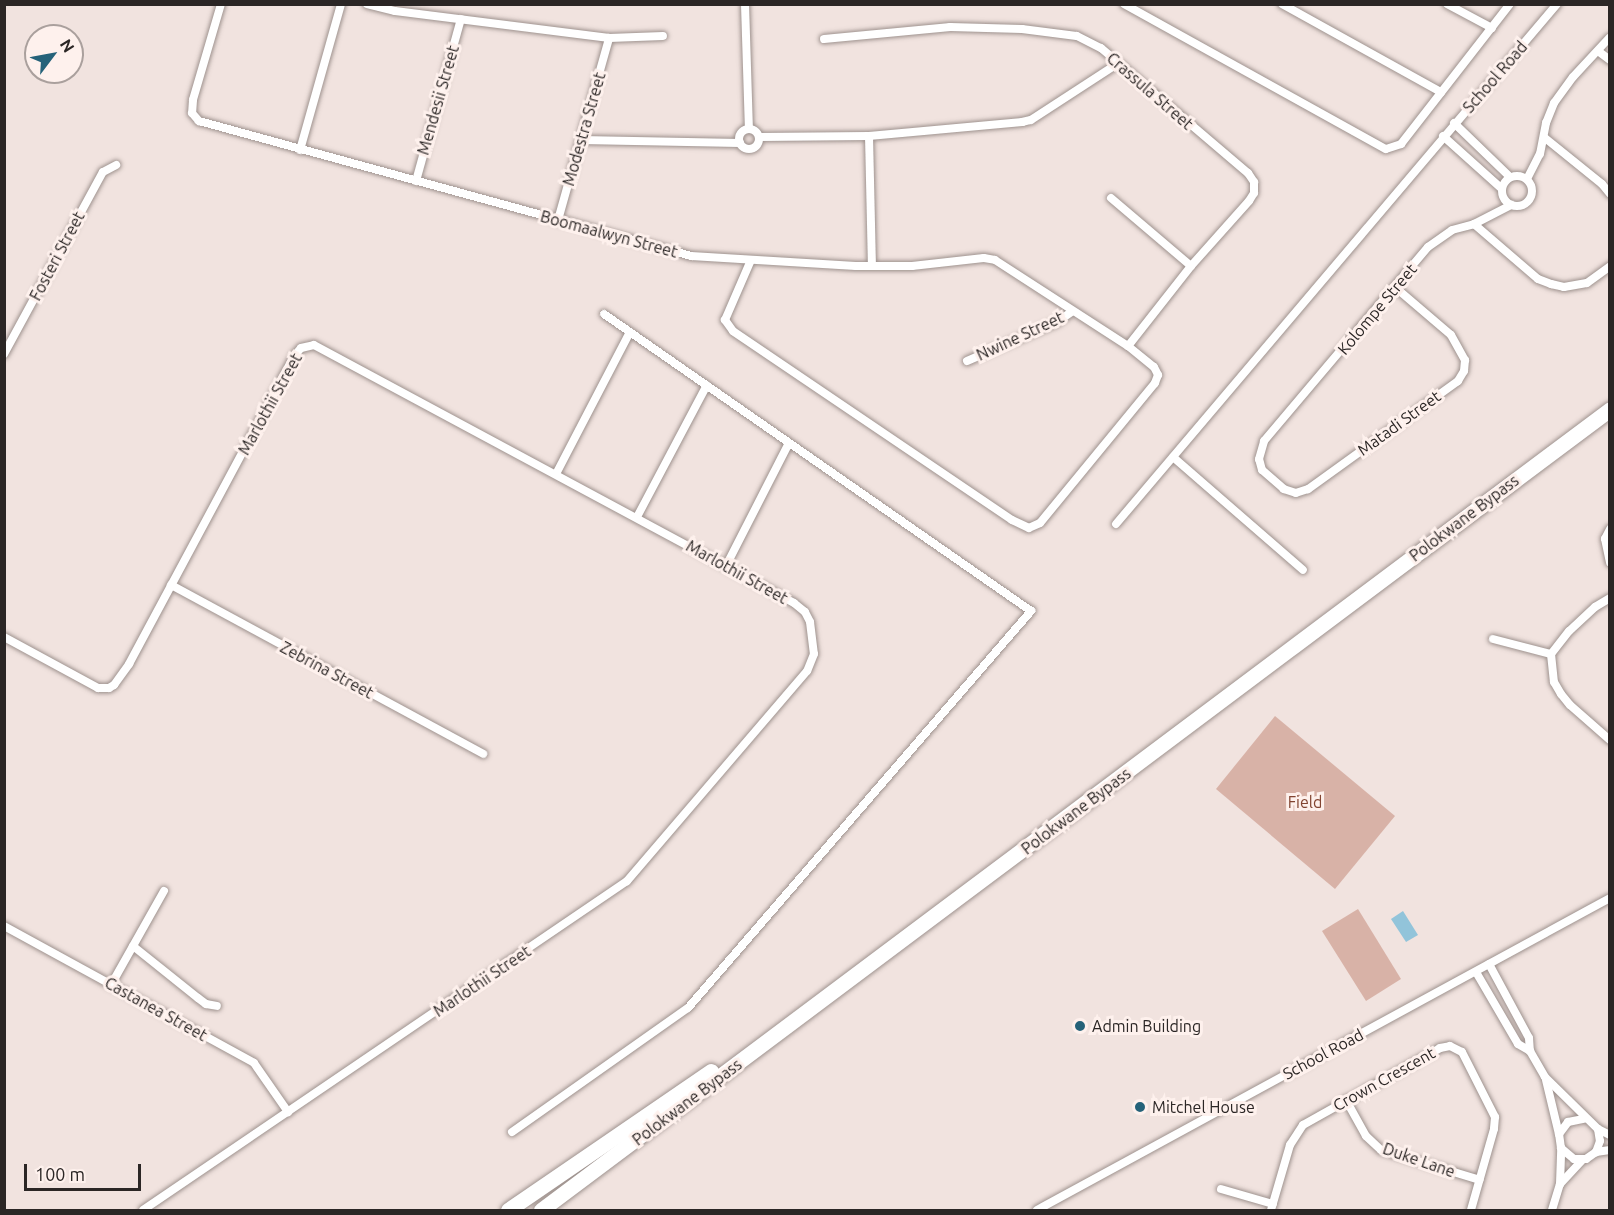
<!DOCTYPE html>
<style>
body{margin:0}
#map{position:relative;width:1614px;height:1215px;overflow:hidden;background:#f1e3df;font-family:Ubuntu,sans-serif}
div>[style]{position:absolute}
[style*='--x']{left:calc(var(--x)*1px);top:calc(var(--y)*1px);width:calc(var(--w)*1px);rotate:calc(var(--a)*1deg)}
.green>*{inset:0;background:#d8b2a7}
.water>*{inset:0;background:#92c4da}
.roads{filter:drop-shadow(0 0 2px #9e928e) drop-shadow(0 0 2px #9e928e)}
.minor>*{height:8px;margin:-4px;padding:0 4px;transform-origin:4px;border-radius:4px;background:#fff}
.minor>.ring{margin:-4px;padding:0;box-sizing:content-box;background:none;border:8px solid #fff;border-radius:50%}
.motorway>*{height:15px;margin:-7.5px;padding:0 7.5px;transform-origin:7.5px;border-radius:7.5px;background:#fff}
.dots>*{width:16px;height:16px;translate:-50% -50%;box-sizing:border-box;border:3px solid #fef1ed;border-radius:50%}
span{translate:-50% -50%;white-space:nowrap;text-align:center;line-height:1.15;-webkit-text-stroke:6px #fef1ed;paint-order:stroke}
.street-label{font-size:16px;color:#2b2625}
.park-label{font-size:16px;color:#824431}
.poi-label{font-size:16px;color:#2b2625}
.left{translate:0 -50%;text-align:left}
.frame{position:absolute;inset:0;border:6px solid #2b2625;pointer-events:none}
.north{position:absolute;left:24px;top:24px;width:60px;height:60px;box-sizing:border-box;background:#fef1ed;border:2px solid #aaa09d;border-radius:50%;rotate:58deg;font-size:16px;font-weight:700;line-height:24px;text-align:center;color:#2b2625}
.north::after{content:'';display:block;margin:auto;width:21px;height:27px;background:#256279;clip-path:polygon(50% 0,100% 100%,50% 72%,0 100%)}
.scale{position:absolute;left:24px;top:1164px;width:117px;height:27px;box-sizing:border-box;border:3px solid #2b2625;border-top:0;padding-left:8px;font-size:18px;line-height:21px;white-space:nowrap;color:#2b2625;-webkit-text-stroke:4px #fef1ed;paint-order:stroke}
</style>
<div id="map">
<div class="green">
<div style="clip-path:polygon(1275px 716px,1395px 816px,1335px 889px,1216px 789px)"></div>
<div style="clip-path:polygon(1358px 909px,1401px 979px,1366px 1001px,1322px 931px)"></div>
</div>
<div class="water">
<div style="clip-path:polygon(1403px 911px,1418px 935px,1406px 942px,1391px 919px)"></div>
</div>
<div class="roads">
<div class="minor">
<div style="--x:221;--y:4;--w:100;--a:106.3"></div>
<div style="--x:193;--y:100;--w:13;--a:94"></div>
<div style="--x:192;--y:113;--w:11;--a:49"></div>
<div style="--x:199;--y:121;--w:510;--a:15.34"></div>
<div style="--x:691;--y:256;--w:165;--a:3.5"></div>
<div style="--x:856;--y:266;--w:56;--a:0"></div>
<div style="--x:912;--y:266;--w:72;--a:-6.3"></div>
<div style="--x:984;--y:258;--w:11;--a:10"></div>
<div style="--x:995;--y:260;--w:158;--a:32.9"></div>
<div style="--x:1128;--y:346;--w:33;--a:39"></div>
<div style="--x:1154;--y:367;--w:9;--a:63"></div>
<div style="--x:1158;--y:375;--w:9;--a:111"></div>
<div style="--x:1155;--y:383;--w:181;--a:129.4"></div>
<div style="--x:1040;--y:523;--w:12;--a:156"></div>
<div style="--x:1029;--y:528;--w:19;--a:-155"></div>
<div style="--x:1012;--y:520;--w:337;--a:-145.9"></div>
<div style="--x:733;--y:331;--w:14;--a:-126"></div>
<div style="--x:725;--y:320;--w:65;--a:-66.6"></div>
<div style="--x:367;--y:4;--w:29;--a:14"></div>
<div style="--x:395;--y:11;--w:216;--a:7.2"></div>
<div style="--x:609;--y:38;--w:54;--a:-2.1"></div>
<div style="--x:745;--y:4;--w:125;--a:88.2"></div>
<div style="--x:1124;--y:4;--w:299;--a:29"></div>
<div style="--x:1386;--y:149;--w:16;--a:-18"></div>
<div style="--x:1401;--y:144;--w:177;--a:-52.1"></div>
<div style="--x:1282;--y:4;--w:182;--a:29"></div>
<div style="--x:1447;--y:4;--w:51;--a:28.1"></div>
<div style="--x:824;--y:39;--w:127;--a:-5.4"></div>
<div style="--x:950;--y:27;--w:72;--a:1.6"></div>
<div style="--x:1022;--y:29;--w:55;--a:7.3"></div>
<div style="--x:1077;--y:36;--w:27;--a:27"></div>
<div style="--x:1101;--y:48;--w:193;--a:40.4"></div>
<div style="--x:1248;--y:173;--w:11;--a:56"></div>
<div style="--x:1254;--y:182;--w:11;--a:90"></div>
<div style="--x:1254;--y:193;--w:9;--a:122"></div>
<div style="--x:1249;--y:201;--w:87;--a:131.7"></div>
<div style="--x:1191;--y:266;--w:102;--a:128.2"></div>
<div style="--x:1598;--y:51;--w:15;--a:37"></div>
<div style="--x:1454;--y:123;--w:78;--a:44"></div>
<div class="ring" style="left:739px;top:129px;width:12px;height:12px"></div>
<div style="--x:869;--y:136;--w:129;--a:88.7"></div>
<div style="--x:1443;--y:136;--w:79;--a:41.9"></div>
<div style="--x:759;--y:137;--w:110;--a:-0.5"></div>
<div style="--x:869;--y:136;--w:154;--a:-5.2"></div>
<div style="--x:1022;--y:122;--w:9;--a:-13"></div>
<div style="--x:1031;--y:120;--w:103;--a:-33.1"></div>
<div style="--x:1545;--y:138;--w:73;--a:38.9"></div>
<div style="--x:1602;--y:184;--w:13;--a:51"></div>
<div style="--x:581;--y:140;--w:159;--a:1.1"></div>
<div style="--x:300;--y:150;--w:152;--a:-74.3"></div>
<div class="ring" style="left:1502px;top:176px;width:22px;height:22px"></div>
<div style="--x:1527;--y:179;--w:28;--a:-63"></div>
<div style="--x:1540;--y:154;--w:32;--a:-79"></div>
<div style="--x:1546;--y:123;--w:22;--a:-68"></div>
<div style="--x:1554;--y:103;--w:32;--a:-54"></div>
<div style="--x:1573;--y:77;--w:54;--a:-47.2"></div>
<div style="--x:416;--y:181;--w:168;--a:-74.5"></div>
<div style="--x:1111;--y:198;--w:105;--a:40.4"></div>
<div style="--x:558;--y:220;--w:189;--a:-74.3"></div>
<div style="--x:1474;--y:224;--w:84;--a:40.7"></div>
<div style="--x:1538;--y:279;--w:14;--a:21"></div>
<div style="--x:1551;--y:284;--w:13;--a:13"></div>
<div style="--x:1564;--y:287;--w:23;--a:-10"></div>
<div style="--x:1587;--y:283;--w:29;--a:-36"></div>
<div style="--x:1396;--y:288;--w:72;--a:40.5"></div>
<div style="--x:1451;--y:335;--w:29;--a:61"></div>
<div style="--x:1465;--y:360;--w:11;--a:95"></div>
<div style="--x:1464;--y:371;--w:12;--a:121"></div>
<div style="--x:1458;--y:381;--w:185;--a:144.2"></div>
<div style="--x:1308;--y:489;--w:13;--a:162"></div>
<div style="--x:1296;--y:493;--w:13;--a:-162"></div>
<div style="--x:1284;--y:489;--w:29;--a:-139"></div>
<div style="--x:1262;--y:470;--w:11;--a:-105"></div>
<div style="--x:1259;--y:459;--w:19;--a:-74"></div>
<div style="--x:1264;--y:441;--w:254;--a:-49.8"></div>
<div style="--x:1428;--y:247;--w:29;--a:-35"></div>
<div style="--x:1452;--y:230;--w:23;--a:-15"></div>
<div style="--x:1474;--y:224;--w:42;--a:-27.2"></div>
<div style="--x:4;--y:354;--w:207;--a:-61.5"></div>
<div style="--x:103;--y:172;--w:15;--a:-28"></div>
<div style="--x:967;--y:361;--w:98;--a:-23.4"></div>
<div style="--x:1057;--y:322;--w:19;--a:-35"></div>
<div style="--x:1173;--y:457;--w:172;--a:41"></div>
<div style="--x:556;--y:474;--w:160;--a:-62.5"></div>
<div style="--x:637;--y:517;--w:149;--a:-62.1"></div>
<div style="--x:1116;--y:524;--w:682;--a:-49.7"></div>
<div style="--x:1610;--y:529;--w:11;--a:117"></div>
<div style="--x:1605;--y:539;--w:24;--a:78"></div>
<div style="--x:726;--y:566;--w:138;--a:-62.9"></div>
<div style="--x:171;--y:585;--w:355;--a:28.4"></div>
<div style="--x:1610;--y:598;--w:17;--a:149"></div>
<div style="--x:1595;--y:607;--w:35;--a:137"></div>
<div style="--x:1569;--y:631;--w:29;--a:128"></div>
<div style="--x:1551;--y:654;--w:28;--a:84"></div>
<div style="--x:1554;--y:682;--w:14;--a:60"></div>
<div style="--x:1561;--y:694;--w:14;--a:51"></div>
<div style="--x:1570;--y:705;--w:53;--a:41.2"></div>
<div style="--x:4;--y:637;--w:107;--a:28.5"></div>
<div style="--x:98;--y:688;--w:11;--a:0"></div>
<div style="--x:109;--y:688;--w:6;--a:-31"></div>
<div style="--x:114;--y:685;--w:26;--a:-54"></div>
<div style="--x:129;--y:664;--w:351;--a:-61.8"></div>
<div style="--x:295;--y:355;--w:9;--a:-49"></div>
<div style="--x:301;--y:348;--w:13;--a:-13"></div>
<div style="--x:314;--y:345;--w:545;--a:28.26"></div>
<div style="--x:794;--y:603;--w:14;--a:39"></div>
<div style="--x:805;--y:612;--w:11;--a:63"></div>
<div style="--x:810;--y:622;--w:32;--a:83"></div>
<div style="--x:814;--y:654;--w:18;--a:112"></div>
<div style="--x:807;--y:671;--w:277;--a:130.6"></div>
<div style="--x:627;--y:881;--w:585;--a:145.79"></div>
<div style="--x:1493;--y:639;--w:60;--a:14.5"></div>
<div style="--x:4;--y:926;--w:285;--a:28.7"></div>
<div style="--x:254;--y:1063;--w:60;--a:55.2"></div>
<div style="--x:133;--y:946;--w:83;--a:38.7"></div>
<div style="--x:198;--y:998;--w:10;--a:37"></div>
<div style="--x:206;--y:1004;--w:11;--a:10"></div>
<div style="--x:1489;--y:964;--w:84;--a:61.6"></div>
<div style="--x:1529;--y:1038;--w:13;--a:86"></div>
<div style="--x:1530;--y:1051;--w:30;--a:60"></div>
<div style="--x:1545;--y:1077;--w:74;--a:44.5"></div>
<div style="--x:1598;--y:1129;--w:12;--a:81"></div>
<div style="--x:1600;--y:1141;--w:12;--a:110"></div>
<div style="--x:1596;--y:1152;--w:12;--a:145"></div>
<div style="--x:1586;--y:1159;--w:12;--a:180"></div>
<div style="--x:1574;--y:1159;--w:17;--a:-140"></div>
<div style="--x:1561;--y:1148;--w:14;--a:-98"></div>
<div style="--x:1559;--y:1134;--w:15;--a:-53"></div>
<div style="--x:1568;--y:1122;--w:16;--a:-11"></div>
<div style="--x:1476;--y:972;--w:83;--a:59.7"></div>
<div style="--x:1518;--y:1044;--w:14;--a:30"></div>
<div style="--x:111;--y:985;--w:108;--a:-60.6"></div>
<div style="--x:1546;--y:1080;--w:56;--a:76.5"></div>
<div style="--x:1346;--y:1100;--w:41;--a:60.9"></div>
<div style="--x:1366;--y:1136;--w:21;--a:43"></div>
<div style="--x:1381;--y:1150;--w:103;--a:16.9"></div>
<div style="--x:1598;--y:1129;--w:13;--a:27"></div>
<div style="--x:512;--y:1132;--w:215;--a:-35.2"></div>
<div style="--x:688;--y:1008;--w:525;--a:-49.17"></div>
<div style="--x:1031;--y:611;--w:520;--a:-145.18"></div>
<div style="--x:1596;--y:1152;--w:14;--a:-8"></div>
<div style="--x:1560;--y:1184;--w:34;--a:-47"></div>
<div style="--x:1221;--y:1189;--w:54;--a:16.1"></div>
<div style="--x:1037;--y:1210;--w:652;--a:-28.57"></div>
<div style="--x:1271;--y:1210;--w:68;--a:-73.7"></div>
<div style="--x:1290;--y:1145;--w:24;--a:-57"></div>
<div style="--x:1303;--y:1125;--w:157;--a:-29.3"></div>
<div style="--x:1440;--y:1048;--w:10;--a:-11"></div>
<div style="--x:1450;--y:1046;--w:13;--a:27"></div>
<div style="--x:1462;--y:1052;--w:73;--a:63.1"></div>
<div style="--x:1495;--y:1117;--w:12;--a:95"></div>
<div style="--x:1494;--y:1129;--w:84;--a:105.9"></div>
<div style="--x:1552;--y:1210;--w:27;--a:-73"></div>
<div style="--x:1560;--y:1184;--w:36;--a:-88"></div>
</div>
<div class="motorway">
<div style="--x:508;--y:1210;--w:246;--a:-34.4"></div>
<div style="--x:541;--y:1210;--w:1336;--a:-36.84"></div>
</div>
</div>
<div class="dots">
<div style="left:1080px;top:1026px;background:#256279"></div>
<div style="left:1140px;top:1107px;background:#256279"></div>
</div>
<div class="street-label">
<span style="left:1495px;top:77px;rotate:-49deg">School Road</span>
<span style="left:1150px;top:91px;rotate:41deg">Crassula Street</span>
<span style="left:438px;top:100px;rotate:-74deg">Mendesii Street</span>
<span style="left:584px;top:129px;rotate:-74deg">Modestra Street</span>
<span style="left:609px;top:234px;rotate:15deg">Boomaalwyn Street</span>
<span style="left:57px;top:256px;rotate:-62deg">Fosteri Street</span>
<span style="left:1377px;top:309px;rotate:-50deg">Kolompe Street</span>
<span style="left:1020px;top:336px;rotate:-25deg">Nwine Street</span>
<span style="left:270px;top:404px;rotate:-61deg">Marlothii Street</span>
<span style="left:1399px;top:423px;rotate:-36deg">Matadi Street</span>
<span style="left:1464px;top:518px;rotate:-37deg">Polokwane Bypass</span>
<span style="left:737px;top:572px;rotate:29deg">Marlothii Street</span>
<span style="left:327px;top:670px;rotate:28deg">Zebrina Street</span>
<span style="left:1076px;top:811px;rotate:-37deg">Polokwane Bypass</span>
<span style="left:482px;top:981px;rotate:-34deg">Marlothii Street</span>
<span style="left:156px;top:1009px;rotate:29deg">Castanea Street</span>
<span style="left:1323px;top:1054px;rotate:-28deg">School Road</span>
<span style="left:1384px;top:1079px;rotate:-29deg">Crown Crescent</span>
<span style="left:687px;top:1102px;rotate:-37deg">Polokwane Bypass</span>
<span style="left:1419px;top:1160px;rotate:19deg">Duke Lane</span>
</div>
<div class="park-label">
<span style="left:1305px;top:802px">Field</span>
</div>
<div class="poi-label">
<span class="left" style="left:1092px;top:1026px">Admin Building</span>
<span class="left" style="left:1152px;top:1107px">Mitchel House</span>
</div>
<div class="frame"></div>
<div class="north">N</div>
<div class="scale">100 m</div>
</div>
